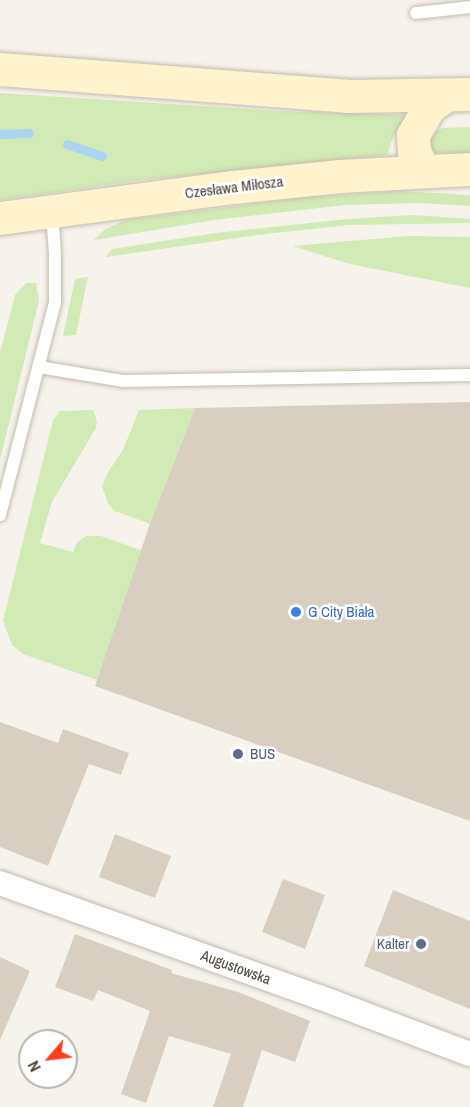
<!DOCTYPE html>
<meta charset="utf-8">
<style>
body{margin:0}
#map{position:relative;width:470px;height:1107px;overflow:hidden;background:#f6f3ec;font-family:"Archivo Narrow",sans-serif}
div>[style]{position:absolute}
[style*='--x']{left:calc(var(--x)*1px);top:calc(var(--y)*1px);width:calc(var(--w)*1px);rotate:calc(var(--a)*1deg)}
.green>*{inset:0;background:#d2eab5}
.stream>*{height:9px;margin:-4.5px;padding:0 4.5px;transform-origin:4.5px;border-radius:4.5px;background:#a9d4f2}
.building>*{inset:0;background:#d8cfc1}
.roads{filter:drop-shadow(0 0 2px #c2bbae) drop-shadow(0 0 2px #c2bbae)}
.service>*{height:12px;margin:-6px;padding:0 6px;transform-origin:6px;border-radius:6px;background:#fff}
.minor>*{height:24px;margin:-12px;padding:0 12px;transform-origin:12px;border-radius:12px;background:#fff}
.secondary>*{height:33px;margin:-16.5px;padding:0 16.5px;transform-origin:16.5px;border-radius:16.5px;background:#fff3cd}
.dots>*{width:16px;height:16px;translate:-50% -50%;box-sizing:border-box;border:3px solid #fff;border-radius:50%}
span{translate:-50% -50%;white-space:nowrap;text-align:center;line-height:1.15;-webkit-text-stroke:5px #fff;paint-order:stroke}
.street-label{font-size:15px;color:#4b4439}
.shop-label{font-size:15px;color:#366cbe}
.left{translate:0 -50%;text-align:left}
.service-label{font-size:15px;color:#4e5e75}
.right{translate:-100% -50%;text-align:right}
.north{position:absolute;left:18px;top:1029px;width:60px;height:60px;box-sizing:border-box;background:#fff;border:2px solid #b7b4b0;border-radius:50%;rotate:242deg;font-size:16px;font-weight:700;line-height:24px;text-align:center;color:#4b4439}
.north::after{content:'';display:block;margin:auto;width:21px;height:27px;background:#fc3f1d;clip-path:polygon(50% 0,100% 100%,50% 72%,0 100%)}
</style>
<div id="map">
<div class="green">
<div style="clip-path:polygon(0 93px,280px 111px,406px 115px,391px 142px,388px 155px,143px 180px,0 200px)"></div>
<div style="clip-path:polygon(470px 127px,470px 153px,431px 153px,428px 138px,432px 133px,443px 128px)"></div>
<div style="clip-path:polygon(399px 191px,470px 195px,470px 206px,419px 203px,345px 205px,214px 220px,94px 240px,105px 229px,126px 220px,299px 198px)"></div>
<div style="clip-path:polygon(413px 215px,470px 219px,470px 223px,349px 225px,257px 235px,106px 257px,112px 249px,216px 233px,347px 219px)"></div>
<div style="clip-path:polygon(408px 236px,470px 237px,470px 288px,350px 264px,292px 246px)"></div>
<div style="clip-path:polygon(88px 277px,76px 335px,63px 336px,75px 279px)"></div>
<div style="clip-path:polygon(26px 283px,36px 283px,39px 301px,0 460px,0 353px,15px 295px)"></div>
<div style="clip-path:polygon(195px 408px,150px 524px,115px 511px,108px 504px,102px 486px,108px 472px,123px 450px,139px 410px)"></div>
<div style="clip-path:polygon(93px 410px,97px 421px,96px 428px,52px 502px,40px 543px,73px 552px,77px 542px,86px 536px,101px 536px,143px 551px,97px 680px,23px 654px,12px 645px,3px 621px,53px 420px,60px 411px)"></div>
</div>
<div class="stream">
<div style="--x:0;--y:134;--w:29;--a:-2"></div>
<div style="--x:67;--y:144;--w:37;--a:19"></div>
</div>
<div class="building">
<div style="clip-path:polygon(470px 402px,470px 821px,95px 686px,150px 524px,195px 408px)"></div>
<div style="clip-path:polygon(0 722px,58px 743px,63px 729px,129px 753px,121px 775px,89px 764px,48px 866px,0 847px)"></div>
<div style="clip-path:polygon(115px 834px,171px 856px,155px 898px,99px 877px)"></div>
<div style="clip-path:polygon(283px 879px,325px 895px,305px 949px,262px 932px)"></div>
<div style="clip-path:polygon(393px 890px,470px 921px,470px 1009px,364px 966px)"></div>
<div style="clip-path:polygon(75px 934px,172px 970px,171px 973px,238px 992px,310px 1021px,295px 1062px,262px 1050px,243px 1107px,213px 1107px,231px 1054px,169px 1036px,146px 1103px,121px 1094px,150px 1011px,98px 990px,93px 1001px,55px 987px)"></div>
<div style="clip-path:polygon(0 957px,30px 971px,0 1040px)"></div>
</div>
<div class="roads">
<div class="service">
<div style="--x:416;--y:13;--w:54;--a:-6.3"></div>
<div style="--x:39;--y:367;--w:86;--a:9.4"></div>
<div style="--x:124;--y:381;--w:346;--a:-1"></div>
<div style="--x:0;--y:515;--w:219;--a:-75.5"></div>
<div style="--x:55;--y:303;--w:49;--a:-90"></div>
<div style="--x:55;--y:254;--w:42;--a:-94.1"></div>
</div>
<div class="minor">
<div style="--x:0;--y:883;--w:339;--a:19.7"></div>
<div style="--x:319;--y:997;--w:161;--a:20.7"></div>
</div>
<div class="secondary">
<div style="--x:0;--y:69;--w:348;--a:4.4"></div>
<div style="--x:347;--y:96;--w:123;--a:-0.9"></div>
<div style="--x:423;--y:170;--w:21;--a:-115"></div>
<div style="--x:414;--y:151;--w:16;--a:-94"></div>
<div style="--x:413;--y:135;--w:32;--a:-60"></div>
<div style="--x:429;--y:107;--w:21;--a:-35"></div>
<div style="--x:0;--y:218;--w:235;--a:-7.6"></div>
<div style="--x:233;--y:187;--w:107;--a:-5.9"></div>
<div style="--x:339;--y:176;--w:131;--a:-3.1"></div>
</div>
</div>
<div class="dots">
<div style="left:296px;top:612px;background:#3f7fe0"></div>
<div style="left:238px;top:754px;background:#5c6f8a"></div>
<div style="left:421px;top:944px;background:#5c6f8a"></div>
</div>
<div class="street-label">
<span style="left:234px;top:187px;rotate:-7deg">Czesława Miłosza</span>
<span style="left:236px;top:967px;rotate:20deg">Augustowska</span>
</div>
<div class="shop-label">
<span class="left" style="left:308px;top:612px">G City Biała</span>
</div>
<div class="service-label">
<span class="left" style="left:250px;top:754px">BUS</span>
<span class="right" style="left:409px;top:944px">Kalter</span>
</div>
<div class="north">N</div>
</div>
